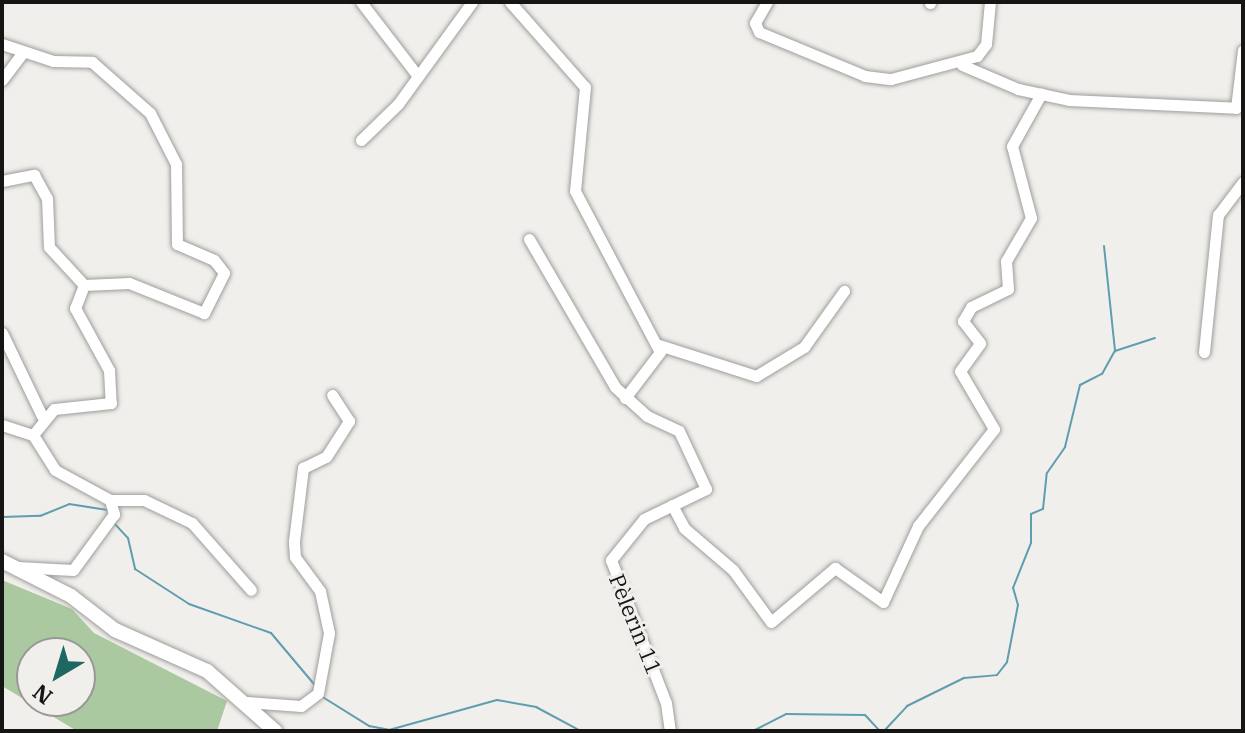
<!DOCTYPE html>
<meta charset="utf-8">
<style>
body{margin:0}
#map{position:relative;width:1245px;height:733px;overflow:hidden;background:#f1efec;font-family:"IBM Plex Serif",serif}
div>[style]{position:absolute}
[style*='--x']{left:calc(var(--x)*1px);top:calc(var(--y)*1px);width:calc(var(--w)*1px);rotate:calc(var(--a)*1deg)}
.green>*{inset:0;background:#aac9a0}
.stream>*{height:2px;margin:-1px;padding:0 1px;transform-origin:1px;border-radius:1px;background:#5f9daf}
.roads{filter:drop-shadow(0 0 2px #9f9d9b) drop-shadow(0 0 2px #9f9d9b)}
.minor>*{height:11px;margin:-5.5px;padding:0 5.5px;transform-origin:5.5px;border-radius:5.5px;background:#fff}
.major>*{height:14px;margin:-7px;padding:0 7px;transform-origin:7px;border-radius:7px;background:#fff}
span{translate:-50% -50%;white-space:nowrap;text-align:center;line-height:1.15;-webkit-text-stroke:6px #f1efec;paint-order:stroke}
.street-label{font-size:22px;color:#161514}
.frame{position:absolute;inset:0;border:4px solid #161514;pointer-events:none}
.north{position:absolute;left:16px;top:637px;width:80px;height:80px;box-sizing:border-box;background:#f1efec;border:2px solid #999896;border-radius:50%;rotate:218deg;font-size:22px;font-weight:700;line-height:32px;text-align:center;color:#161514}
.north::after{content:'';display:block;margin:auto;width:28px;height:36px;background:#1d6861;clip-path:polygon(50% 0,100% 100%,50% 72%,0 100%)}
</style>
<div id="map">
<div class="green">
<div style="clip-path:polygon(evenodd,2px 580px,72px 609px,94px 633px,227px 701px,217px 731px,77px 731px,2px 686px,2px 580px,32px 653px,80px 653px,80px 701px,32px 701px,32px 653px)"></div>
</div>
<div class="stream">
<div style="--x:1104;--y:246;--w:106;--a:84"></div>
<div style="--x:2;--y:517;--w:38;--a:-2"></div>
<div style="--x:40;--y:516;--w:31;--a:-22"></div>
<div style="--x:69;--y:504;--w:39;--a:9"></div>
<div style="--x:113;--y:522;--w:22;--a:47"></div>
<div style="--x:128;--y:538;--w:32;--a:77"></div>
<div style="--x:135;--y:569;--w:64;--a:32.9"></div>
<div style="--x:189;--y:604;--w:87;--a:19.5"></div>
<div style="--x:271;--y:633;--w:67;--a:49.9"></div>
<div style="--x:321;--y:696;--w:57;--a:32"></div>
<div style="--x:369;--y:726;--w:20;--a:11"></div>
<div style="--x:389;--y:730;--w:112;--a:-15.5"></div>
<div style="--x:497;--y:700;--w:40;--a:10"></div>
<div style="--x:536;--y:707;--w:51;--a:28.1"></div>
<div style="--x:753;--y:731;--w:37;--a:-27"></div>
<div style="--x:786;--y:714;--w:79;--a:0.7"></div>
<div style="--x:865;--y:715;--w:22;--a:47"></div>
<div style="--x:884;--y:731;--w:34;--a:-47"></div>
<div style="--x:907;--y:706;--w:64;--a:-26.2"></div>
<div style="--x:964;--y:678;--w:33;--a:-5"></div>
<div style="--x:997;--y:675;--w:16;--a:-52"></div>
<div style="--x:1007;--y:662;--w:58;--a:-79.1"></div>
<div style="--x:1018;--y:605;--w:18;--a:-106"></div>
<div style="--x:1013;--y:588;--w:48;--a:-68.2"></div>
<div style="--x:1031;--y:543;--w:29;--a:-90"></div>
<div style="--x:1031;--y:514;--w:13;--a:-23"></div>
<div style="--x:1043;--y:509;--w:36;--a:-84"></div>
<div style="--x:1047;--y:473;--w:32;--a:-55"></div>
<div style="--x:1065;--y:447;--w:64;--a:-76.4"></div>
<div style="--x:1080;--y:385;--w:25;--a:-27"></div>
<div style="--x:1102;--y:374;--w:26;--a:-61"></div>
<div style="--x:1115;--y:351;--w:42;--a:-18"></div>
</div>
<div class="roads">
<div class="minor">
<div style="--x:361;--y:2;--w:92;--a:52.5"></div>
<div style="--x:510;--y:2;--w:113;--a:48.6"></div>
<div style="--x:585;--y:87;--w:104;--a:95.5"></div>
<div style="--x:575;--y:191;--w:182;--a:62.2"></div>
<div style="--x:660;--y:352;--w:58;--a:127.3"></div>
<div style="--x:767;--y:2;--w:24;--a:120"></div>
<div style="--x:755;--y:23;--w:10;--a:66"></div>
<div style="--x:759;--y:32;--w:115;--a:22.5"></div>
<div style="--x:865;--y:76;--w:26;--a:7"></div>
<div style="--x:891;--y:79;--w:89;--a:-15"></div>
<div style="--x:977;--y:56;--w:15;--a:-53"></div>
<div style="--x:986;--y:44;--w:42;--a:-84.6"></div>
<div style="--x:930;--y:3;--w:1;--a:-90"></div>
<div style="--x:2;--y:44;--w:54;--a:18.4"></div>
<div style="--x:53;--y:61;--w:39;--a:1"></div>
<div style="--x:92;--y:62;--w:77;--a:41.3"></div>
<div style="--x:150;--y:113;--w:57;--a:63"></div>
<div style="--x:176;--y:164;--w:80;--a:89.3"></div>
<div style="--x:177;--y:244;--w:40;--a:23.4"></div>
<div style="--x:214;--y:260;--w:16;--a:52"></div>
<div style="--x:224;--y:273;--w:45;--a:116.6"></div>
<div style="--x:204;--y:313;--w:81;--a:-158.2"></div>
<div style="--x:129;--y:283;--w:45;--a:177.5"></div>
<div style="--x:84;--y:285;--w:25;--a:111"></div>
<div style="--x:75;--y:308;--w:71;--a:61.3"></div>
<div style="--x:109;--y:370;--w:33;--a:87"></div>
<div style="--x:111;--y:403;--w:57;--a:174"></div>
<div style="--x:54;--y:409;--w:33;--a:129"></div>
<div style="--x:33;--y:435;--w:41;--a:57.8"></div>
<div style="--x:55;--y:470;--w:63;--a:28.6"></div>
<div style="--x:110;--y:500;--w:15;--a:74"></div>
<div style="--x:114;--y:514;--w:69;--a:126.2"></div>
<div style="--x:73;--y:570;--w:56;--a:-176.9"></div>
<div style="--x:962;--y:65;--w:61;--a:23.2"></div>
<div style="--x:1018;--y:89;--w:52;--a:12.2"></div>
<div style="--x:1069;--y:100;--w:167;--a:2.7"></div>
<div style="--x:1236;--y:108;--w:58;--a:-83.1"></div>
<div style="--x:2;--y:80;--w:34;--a:-53"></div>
<div style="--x:361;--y:140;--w:52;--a:-44.2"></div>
<div style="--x:398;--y:104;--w:126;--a:-54"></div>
<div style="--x:2;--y:181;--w:33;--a:-11"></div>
<div style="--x:34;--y:175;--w:26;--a:61"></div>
<div style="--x:47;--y:198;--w:49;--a:87.7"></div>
<div style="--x:49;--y:247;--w:52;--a:47.4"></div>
<div style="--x:529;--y:239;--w:171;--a:59.8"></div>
<div style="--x:615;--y:387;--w:43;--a:42.2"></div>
<div style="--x:647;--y:416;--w:35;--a:25"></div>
<div style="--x:679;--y:431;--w:64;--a:65"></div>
<div style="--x:706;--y:489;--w:69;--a:154.2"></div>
<div style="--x:644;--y:519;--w:53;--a:128.8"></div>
<div style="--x:611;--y:560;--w:153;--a:69"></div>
<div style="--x:666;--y:703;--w:28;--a:82"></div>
<div style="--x:2;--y:333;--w:92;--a:64.3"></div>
<div style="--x:659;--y:345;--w:102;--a:17.7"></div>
<div style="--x:756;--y:376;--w:56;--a:-31.1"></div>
<div style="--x:804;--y:347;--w:69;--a:-54.5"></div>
<div style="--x:1204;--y:352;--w:138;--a:-84.2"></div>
<div style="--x:1218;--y:215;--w:41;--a:-52.9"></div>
<div style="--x:2;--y:425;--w:33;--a:18"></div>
<div style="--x:110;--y:500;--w:34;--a:0"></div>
<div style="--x:144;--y:500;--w:53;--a:25.6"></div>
<div style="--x:192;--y:523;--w:89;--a:48.6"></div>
<div style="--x:672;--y:505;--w:26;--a:62"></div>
<div style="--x:684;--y:528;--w:65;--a:40.6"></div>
<div style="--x:733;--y:570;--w:64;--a:53.8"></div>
<div style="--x:771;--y:622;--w:84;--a:-40.2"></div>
<div style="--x:835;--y:568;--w:59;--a:35.3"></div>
<div style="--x:883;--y:602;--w:84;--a:-65.3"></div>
<div style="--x:918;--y:526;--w:123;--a:-51.9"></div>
<div style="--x:994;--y:429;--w:67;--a:-120.4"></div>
<div style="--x:960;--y:371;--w:34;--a:-54"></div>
<div style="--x:980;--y:343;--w:28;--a:-128"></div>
<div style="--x:963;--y:321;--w:16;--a:-60"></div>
<div style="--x:971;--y:307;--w:41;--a:-25.9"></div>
<div style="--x:1008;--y:289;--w:28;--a:-94"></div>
<div style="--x:1006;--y:261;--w:50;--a:-59.8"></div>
<div style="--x:1031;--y:218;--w:74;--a:-104.8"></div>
<div style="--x:1012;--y:146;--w:60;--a:-60.9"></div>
<div style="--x:247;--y:702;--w:54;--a:4.2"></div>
<div style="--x:301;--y:706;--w:21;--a:-37"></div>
<div style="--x:318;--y:693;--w:61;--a:-79.6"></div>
<div style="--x:329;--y:633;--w:43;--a:-102.1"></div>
<div style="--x:320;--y:591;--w:42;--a:-126.3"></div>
<div style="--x:295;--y:557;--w:16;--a:-94"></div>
<div style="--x:294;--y:541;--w:74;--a:-83"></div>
<div style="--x:303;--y:468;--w:25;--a:-26"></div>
<div style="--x:326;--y:457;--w:43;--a:-57.4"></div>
<div style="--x:349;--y:421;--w:31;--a:-123"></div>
</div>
<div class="major">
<div style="--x:2;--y:561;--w:77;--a:26.9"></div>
<div style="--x:71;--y:596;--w:56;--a:37.7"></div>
<div style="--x:115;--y:630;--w:101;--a:24"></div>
<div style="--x:207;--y:671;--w:91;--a:41.4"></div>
</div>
</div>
<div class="street-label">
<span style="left:636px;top:624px;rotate:68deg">Pèlerin 11</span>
</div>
<div class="frame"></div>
<div class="north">N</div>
</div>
